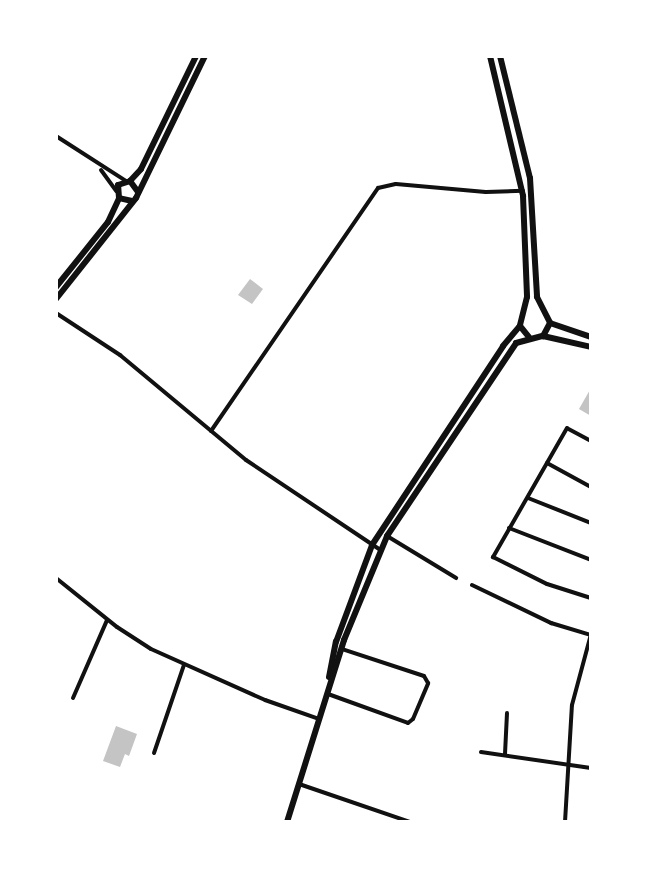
<!DOCTYPE html>
<style>
body{margin:0}
#map{position:relative;width:647px;height:878px;overflow:hidden;background:#fff;font-family:Barlow,sans-serif}
div>[style]{position:absolute}
[style*='--x']{left:calc(var(--x)*1px);top:calc(var(--y)*1px);width:calc(var(--w)*1px);rotate:calc(var(--a)*1deg)}
.building>*{inset:0;background:#c4c4c4}
.minor>*{height:4px;margin:-2px;padding:0 2px;transform-origin:2px;border-radius:2px;background:#111}
.tertiary>*{height:6px;margin:-3px;padding:0 3px;transform-origin:3px;border-radius:3px;background:#111}
span{translate:-50% -50%;white-space:nowrap;text-align:center;line-height:1.15;-webkit-text-stroke:8px #fff;paint-order:stroke}
.frame{position:absolute;inset:0;border:58px solid #fff;pointer-events:none}
</style>
<div id="map">
<div class="building">
<div style="clip-path:polygon(250px 279px,263px 289px,252px 304px,238px 295px)"></div>
<div style="clip-path:polygon(591px 388px,591px 416px,579px 409px)"></div>
<div style="clip-path:polygon(116px 726px,137px 734px,129px 756px,125px 754px,120px 767px,103px 761px)"></div>
</div>
<div class="minor">
<div style="--x:56;--y:136;--w:83;--a:32.7"></div>
<div style="--x:101;--y:170;--w:26;--a:54"></div>
<div style="--x:56;--y:313;--w:77;--a:33.3"></div>
<div style="--x:120;--y:355;--w:164;--a:39.8"></div>
<div style="--x:246;--y:460;--w:160;--a:33.8"></div>
<div style="--x:211;--y:431;--w:295;--a:-55.5"></div>
<div style="--x:378;--y:188;--w:18;--a:-13"></div>
<div style="--x:396;--y:184;--w:90;--a:5.1"></div>
<div style="--x:486;--y:192;--w:37;--a:-2"></div>
<div style="--x:591;--y:441;--w:27;--a:-152"></div>
<div style="--x:567;--y:428;--w:149;--a:119.8"></div>
<div style="--x:493;--y:557;--w:60;--a:26.6"></div>
<div style="--x:547;--y:584;--w:46;--a:17.7"></div>
<div style="--x:547;--y:463;--w:50;--a:28.6"></div>
<div style="--x:528;--y:498;--w:68;--a:21.6"></div>
<div style="--x:509;--y:528;--w:88;--a:21.3"></div>
<div style="--x:387;--y:536;--w:81;--a:31.3"></div>
<div style="--x:56;--y:578;--w:78;--a:38.8"></div>
<div style="--x:117;--y:627;--w:40;--a:32.9"></div>
<div style="--x:151;--y:649;--w:125;--a:24.1"></div>
<div style="--x:265;--y:700;--w:57;--a:19.4"></div>
<div style="--x:472;--y:585;--w:88;--a:25.7"></div>
<div style="--x:551;--y:623;--w:42;--a:16.7"></div>
<div style="--x:328;--y:694;--w:85;--a:19.9"></div>
<div style="--x:408;--y:723;--w:6;--a:-39"></div>
<div style="--x:413;--y:719;--w:39;--a:-67"></div>
<div style="--x:428;--y:683;--w:8;--a:-120"></div>
<div style="--x:424;--y:676;--w:86;--a:-161.8"></div>
<div style="--x:73;--y:698;--w:85;--a:-66.4"></div>
<div style="--x:481;--y:752;--w:111;--a:8.3"></div>
<div style="--x:154;--y:753;--w:93;--a:-71.2"></div>
<div style="--x:505;--y:754;--w:41;--a:-87.2"></div>
<div style="--x:299;--y:784;--w:117;--a:18.9"></div>
<div style="--x:565;--y:822;--w:117;--a:-86.6"></div>
<div style="--x:572;--y:705;--w:73;--a:-75"></div>
</div>
<div class="tertiary">
<div style="--x:490;--y:56;--w:144;--a:76.7"></div>
<div style="--x:523;--y:196;--w:101;--a:87.7"></div>
<div style="--x:527;--y:297;--w:30;--a:104"></div>
<div style="--x:520;--y:326;--w:14;--a:51"></div>
<div style="--x:500;--y:56;--w:126;--a:76.2"></div>
<div style="--x:530;--y:178;--w:119;--a:86.6"></div>
<div style="--x:537;--y:297;--w:29;--a:63"></div>
<div style="--x:550;--y:323;--w:15;--a:118"></div>
<div style="--x:130;--y:181;--w:16;--a:-47"></div>
<div style="--x:141;--y:169;--w:126;--a:-64"></div>
<div style="--x:132;--y:201;--w:13;--a:-167"></div>
<div style="--x:119;--y:198;--w:13;--a:-94"></div>
<div style="--x:118;--y:185;--w:13;--a:-18"></div>
<div style="--x:130;--y:181;--w:14;--a:54"></div>
<div style="--x:56;--y:287;--w:83;--a:-51.3"></div>
<div style="--x:108;--y:222;--w:26;--a:-65"></div>
<div style="--x:56;--y:299;--w:129;--a:-51.6"></div>
<div style="--x:136;--y:198;--w:158;--a:-64.1"></div>
<div style="--x:550;--y:323;--w:43;--a:18.9"></div>
<div style="--x:329;--y:677;--w:36;--a:-79"></div>
<div style="--x:336;--y:642;--w:103;--a:-69.6"></div>
<div style="--x:372;--y:545;--w:238;--a:-56.6"></div>
<div style="--x:503;--y:346;--w:26;--a:-50"></div>
<div style="--x:287;--y:822;--w:191;--a:-72.6"></div>
<div style="--x:344;--y:640;--w:113;--a:-67.5"></div>
<div style="--x:387;--y:536;--w:232;--a:-56.2"></div>
<div style="--x:516;--y:343;--w:28;--a:-15"></div>
<div style="--x:543;--y:336;--w:49;--a:12.9"></div>
</div>
<div class="frame"></div>
</div>
